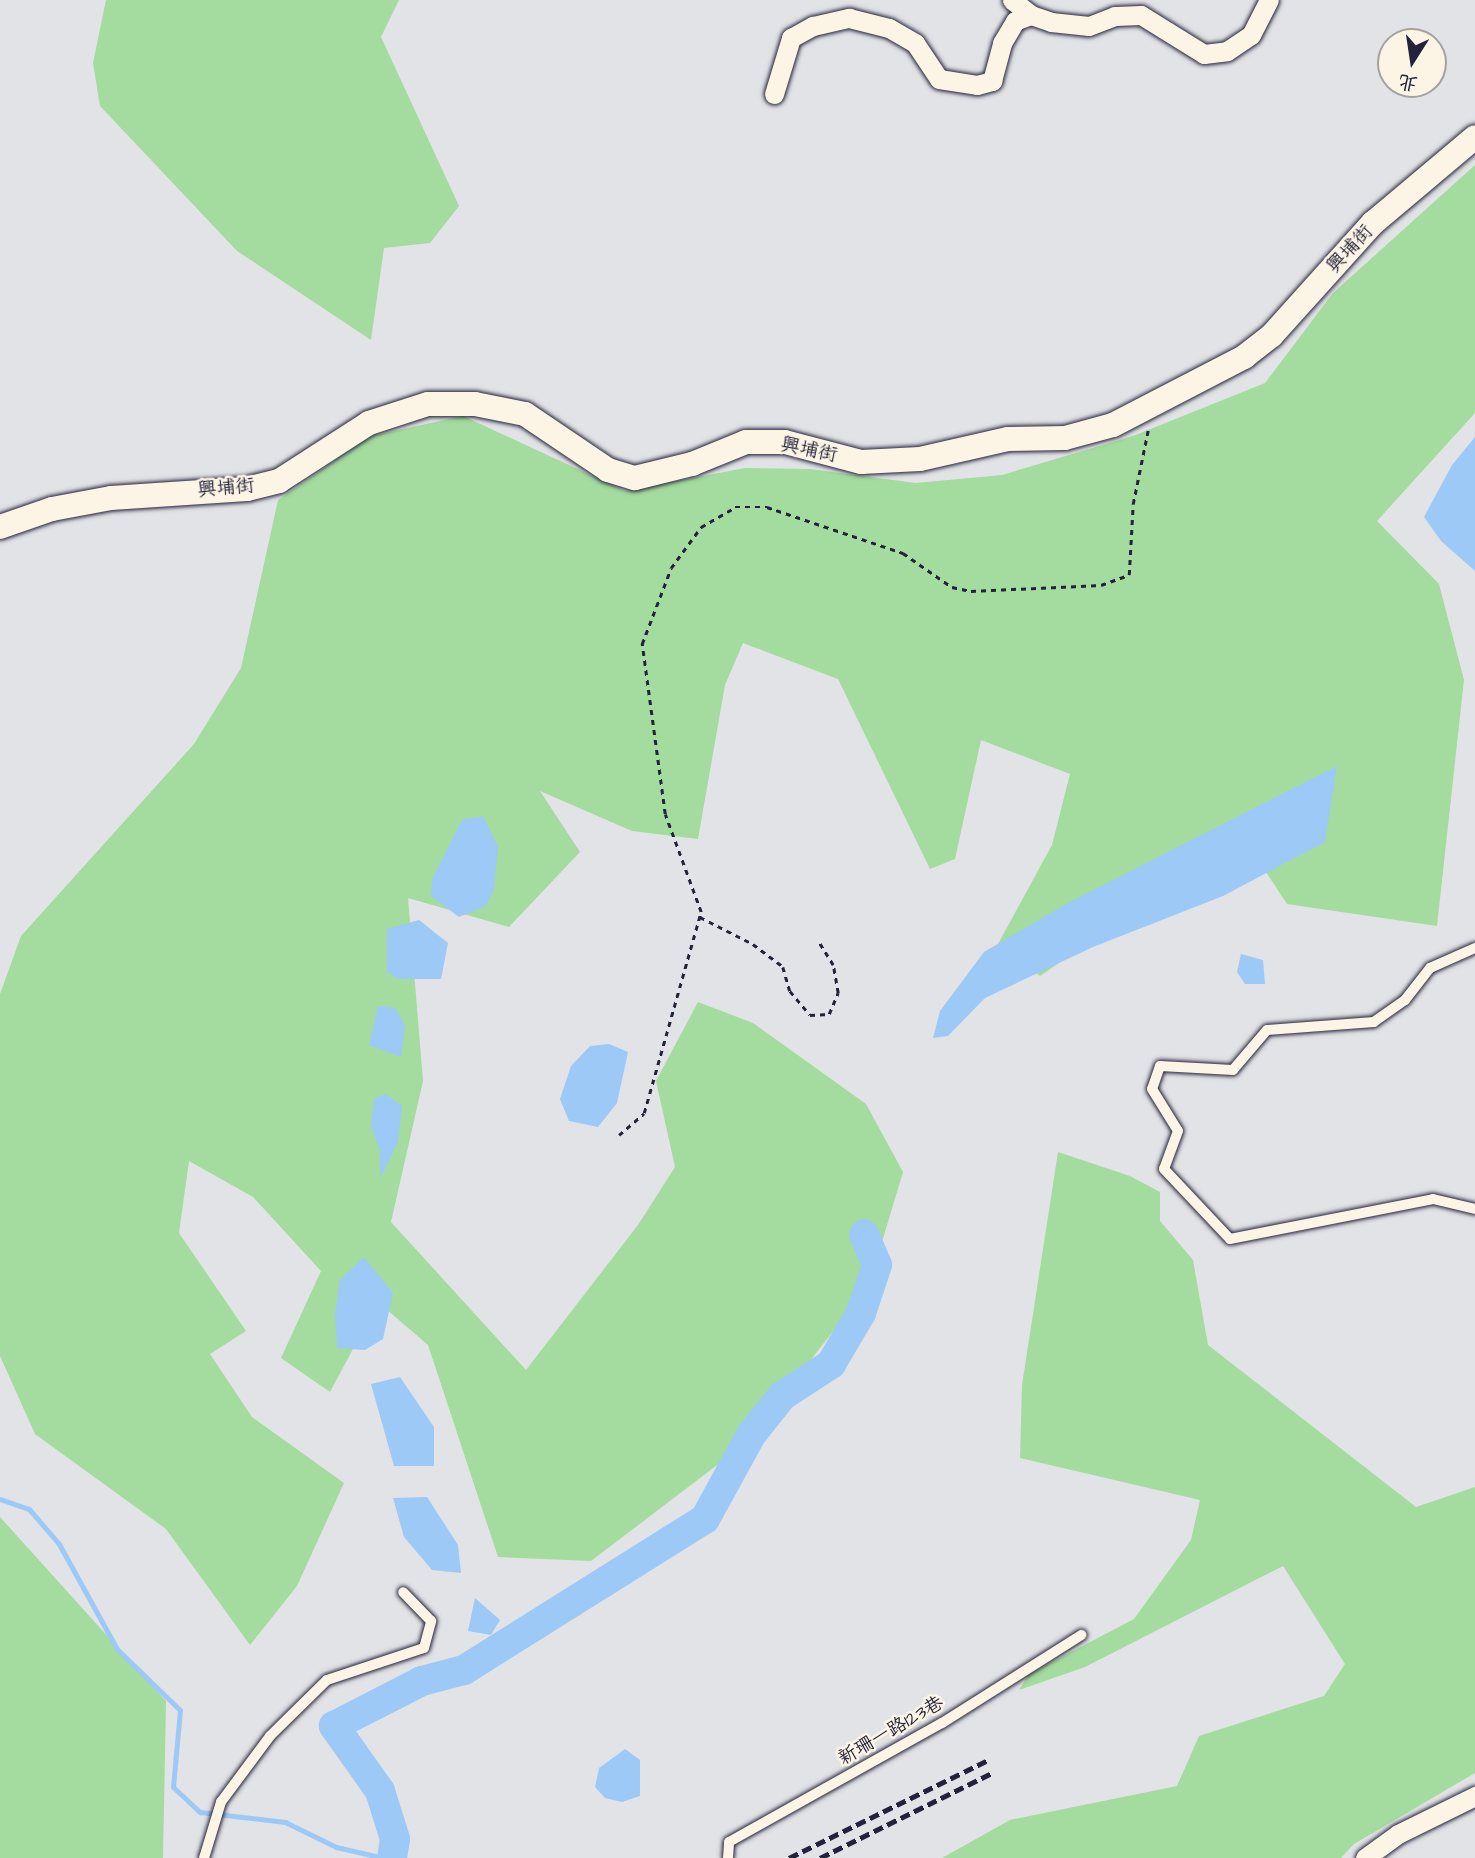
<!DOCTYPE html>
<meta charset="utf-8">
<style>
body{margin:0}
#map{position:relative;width:1475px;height:1858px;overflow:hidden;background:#e2e3e6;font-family:"Architects Daughter","LXGW WenKai TC",sans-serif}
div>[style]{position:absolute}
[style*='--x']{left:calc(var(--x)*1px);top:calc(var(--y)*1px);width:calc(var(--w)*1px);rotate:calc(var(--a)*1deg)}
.green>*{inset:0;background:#a4db9e}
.water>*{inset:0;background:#9dc9f7}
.stream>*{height:5px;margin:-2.5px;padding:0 2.5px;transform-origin:2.5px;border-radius:2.5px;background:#9dc9f7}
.river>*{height:30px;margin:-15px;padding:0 15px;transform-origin:15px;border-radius:15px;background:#9dc9f7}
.path>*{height:2.5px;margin-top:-1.25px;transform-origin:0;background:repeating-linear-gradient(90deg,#22223b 0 5px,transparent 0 10px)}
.roads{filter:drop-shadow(0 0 2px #22223b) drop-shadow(0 0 2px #22223b)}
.service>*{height:10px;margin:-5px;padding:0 5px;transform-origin:5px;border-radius:5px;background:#fcf5e5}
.minor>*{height:19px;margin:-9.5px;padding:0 9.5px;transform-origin:9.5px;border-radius:9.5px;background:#fcf5e5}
.tertiary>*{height:24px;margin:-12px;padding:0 12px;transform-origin:12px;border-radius:12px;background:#fcf5e5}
.rail>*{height:5px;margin-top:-2.5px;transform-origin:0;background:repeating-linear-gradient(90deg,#22223b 0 10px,transparent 0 15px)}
span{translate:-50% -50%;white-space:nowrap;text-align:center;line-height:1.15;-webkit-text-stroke:5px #fcf5e5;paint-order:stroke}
.street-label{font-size:19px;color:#22223b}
.north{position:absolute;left:1377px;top:28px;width:70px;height:70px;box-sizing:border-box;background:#fcf5e5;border:2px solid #a5a1a1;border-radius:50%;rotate:192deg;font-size:19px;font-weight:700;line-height:28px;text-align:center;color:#22223b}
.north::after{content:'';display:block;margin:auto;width:24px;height:32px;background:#22223b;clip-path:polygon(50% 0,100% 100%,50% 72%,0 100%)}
</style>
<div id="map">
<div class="green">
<div style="clip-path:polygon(106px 0,399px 0,381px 37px,459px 206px,430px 243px,384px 248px,371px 340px,237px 251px,100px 106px,93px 63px)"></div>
<div style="clip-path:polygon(1475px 165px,1475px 413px,1377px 521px,1439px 584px,1464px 680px,1437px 926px,1287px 904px,1243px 837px,1040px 976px,998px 944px,1052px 845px,1070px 774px,981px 740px,955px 859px,930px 869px,838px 679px,743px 643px,725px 685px,698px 839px,632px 831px,540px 791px,580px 852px,509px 927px,408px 898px,423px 1081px,391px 1222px,526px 1370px,638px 1225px,675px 1167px,656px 1081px,698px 1002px,753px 1023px,866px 1104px,903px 1172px,869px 1285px,746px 1443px,591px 1561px,498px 1557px,428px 1345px,378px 1302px,330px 1392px,281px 1358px,321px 1271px,253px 1197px,189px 1161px,179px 1233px,246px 1331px,210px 1354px,252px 1417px,344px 1483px,297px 1586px,250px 1645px,166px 1529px,35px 1434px,0 1356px,0 994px,21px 936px,194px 744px,241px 668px,278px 500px,371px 436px,463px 416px,625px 491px,745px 468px,810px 469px,916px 483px,1002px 475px,1133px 436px,1265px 383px,1333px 293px)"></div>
<div style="clip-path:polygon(1058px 1152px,1130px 1176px,1160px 1192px,1160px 1221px,1193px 1260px,1208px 1345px,1416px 1507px,1475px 1487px,1475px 1773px,1354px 1844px,1341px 1858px,942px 1858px,1010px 1820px,1177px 1786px,1199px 1736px,1324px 1696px,1345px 1664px,1283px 1566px,1085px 1667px,1019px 1690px,1029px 1674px,1134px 1619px,1191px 1540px,1200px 1500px,1020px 1458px,1022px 1385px)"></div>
<div style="clip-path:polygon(0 1517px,166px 1701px,163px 1858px,0 1858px)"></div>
</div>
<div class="water">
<div style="clip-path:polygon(1475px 437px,1475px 571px,1441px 541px,1424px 517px,1452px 465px)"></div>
<div style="clip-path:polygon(1337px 766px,1325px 842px,1223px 896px,1093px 947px,985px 998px,948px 1036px,933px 1038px,940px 1011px,984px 952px,1066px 904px)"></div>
<div style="clip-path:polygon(483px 816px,498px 847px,494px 889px,486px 906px,459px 917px,431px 896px,432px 879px,462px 820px)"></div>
<div style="clip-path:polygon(419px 920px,448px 943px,441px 979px,398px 979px,387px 972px,387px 929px)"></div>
<div style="clip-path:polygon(1241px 954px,1263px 960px,1265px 984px,1245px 984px,1237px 972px)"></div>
<div style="clip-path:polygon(378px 1006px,395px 1008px,405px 1025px,401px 1057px,369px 1045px)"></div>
<div style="clip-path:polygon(609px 1044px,628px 1052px,617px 1103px,598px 1127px,569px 1121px,560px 1099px,571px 1066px,590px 1046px)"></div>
<div style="clip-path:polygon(385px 1094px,402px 1106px,398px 1142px,380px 1179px,380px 1150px,371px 1126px,374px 1099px)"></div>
<div style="clip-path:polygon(364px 1257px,393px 1293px,383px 1339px,365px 1350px,337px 1348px,335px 1313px,340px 1280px)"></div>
<div style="clip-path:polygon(400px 1377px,434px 1427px,434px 1466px,394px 1466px,371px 1384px)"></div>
<div style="clip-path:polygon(427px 1497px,458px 1545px,461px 1573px,432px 1570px,404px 1537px,393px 1498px)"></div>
<div style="clip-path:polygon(475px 1598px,500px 1620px,491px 1635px,468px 1631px)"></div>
<div style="clip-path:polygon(625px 1749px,640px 1760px,640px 1796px,622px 1802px,605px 1798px,595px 1787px,599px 1768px)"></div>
</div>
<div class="stream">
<div style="--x:0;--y:1499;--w:31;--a:19"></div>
<div style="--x:29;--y:1509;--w:46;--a:49.4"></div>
<div style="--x:59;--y:1544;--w:120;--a:61.1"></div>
<div style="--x:117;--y:1649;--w:88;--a:44.1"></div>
<div style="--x:180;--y:1710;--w:77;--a:95.2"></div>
<div style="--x:173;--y:1787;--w:37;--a:43"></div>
<div style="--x:200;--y:1812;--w:86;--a:6.7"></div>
<div style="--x:285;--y:1822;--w:57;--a:26.1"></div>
<div style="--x:336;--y:1847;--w:49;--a:12.9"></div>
</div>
<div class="river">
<div style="--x:392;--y:1858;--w:19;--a:-81"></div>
<div style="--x:395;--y:1839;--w:50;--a:-107.4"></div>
<div style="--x:380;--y:1791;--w:80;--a:-125.3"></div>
<div style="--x:334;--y:1726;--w:99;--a:-27.1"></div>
<div style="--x:422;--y:1681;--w:43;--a:-14.7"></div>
<div style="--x:464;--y:1670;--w:284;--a:-32.1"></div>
<div style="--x:705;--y:1519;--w:96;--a:-61.3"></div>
<div style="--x:751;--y:1435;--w:50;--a:-51.5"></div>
<div style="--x:782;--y:1396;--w:59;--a:-33.1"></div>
<div style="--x:831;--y:1364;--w:59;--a:-59.5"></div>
<div style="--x:861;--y:1313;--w:51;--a:-71.6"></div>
<div style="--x:877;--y:1265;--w:33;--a:-113"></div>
</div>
<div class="path">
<div style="--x:700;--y:917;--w:59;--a:27"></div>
<div style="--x:753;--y:944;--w:38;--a:37"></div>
<div style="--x:783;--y:967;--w:25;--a:74"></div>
<div style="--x:790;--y:991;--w:31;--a:50"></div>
<div style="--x:810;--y:1015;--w:19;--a:-3"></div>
<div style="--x:829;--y:1014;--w:23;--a:-67"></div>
<div style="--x:838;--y:993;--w:28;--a:-100"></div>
<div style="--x:833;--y:965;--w:28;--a:-122"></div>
<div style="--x:619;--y:1135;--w:33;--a:-41"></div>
<div style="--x:644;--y:1113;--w:209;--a:-74.2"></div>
<div style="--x:701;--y:912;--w:104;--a:-110.2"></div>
<div style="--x:665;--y:814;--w:172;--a:-97.7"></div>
<div style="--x:642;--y:644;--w:81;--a:-69.1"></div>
<div style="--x:671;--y:568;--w:51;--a:-53.8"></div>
<div style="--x:701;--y:527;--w:39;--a:-30"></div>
<div style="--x:735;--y:507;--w:32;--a:0"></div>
<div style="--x:767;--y:507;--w:144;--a:18.7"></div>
<div style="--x:903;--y:553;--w:60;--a:34.8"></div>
<div style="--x:952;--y:587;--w:19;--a:12"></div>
<div style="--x:971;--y:591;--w:130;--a:-2.6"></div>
<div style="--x:1101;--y:585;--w:30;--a:-20"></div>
<div style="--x:1129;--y:575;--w:71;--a:-86.8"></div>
<div style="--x:1133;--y:504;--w:76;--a:-78.5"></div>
</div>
<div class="roads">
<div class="service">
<div style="--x:1475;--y:948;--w:49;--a:156"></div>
<div style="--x:1430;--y:968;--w:41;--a:128"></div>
<div style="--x:1405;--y:1000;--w:38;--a:145"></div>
<div style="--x:1374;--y:1022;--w:107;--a:175.7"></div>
<div style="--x:1267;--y:1030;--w:52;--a:130.4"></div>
<div style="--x:1233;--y:1070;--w:73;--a:-176.9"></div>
<div style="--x:1160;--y:1066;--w:24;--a:109"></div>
<div style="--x:1152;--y:1089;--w:49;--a:58.2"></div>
<div style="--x:1178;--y:1131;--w:40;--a:110.2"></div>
<div style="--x:1164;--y:1169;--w:96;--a:46.7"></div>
<div style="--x:1230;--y:1239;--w:207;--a:-11.1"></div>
<div style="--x:1433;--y:1199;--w:43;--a:13.4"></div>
<div style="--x:204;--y:1858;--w:59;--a:-73.1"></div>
<div style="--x:221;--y:1802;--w:82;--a:-53.4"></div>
<div style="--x:270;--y:1736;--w:80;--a:-44.5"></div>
<div style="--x:327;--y:1680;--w:102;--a:-18.3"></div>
<div style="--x:424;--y:1648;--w:28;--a:-75"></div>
<div style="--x:431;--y:1621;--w:40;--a:-134"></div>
<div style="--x:728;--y:1858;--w:16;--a:-86"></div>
<div style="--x:729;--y:1842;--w:244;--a:-29.2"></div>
<div style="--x:942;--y:1723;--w:165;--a:-32.3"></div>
</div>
<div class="minor">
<div style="--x:1012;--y:0;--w:24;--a:38"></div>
<div style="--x:774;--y:94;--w:59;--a:-73.1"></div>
<div style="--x:791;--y:38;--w:25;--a:-29"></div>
<div style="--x:813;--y:26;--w:37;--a:-13"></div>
<div style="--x:849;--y:18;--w:41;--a:14"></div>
<div style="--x:889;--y:28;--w:30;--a:30"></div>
<div style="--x:915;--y:43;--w:43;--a:56.3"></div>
<div style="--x:939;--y:79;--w:38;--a:9"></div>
<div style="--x:977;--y:85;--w:16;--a:-15"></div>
<div style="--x:992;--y:81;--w:39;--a:-75"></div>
<div style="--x:1002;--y:43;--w:26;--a:-59"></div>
<div style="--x:1015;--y:21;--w:17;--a:-21"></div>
<div style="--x:1031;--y:15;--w:21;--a:19"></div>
<div style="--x:1051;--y:22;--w:38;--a:6"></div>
<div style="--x:1089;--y:26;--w:28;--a:-21"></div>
<div style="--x:1115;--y:16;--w:26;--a:-2"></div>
<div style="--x:1141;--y:15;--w:74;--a:31.8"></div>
<div style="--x:1204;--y:54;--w:23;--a:-7"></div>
<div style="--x:1227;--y:51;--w:29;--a:-34"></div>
<div style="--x:1251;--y:35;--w:39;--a:-63"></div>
<div style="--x:1365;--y:1858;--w:41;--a:-36"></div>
<div style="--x:1398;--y:1834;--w:86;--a:-26.3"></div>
</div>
<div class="tertiary">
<div style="--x:0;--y:527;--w:55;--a:-19.1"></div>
<div style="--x:52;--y:509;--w:60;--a:-10.6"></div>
<div style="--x:111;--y:498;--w:136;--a:-3.8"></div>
<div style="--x:247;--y:489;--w:33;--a:-14"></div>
<div style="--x:279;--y:481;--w:107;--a:-32.8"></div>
<div style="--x:369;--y:423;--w:62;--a:-17.9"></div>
<div style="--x:428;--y:404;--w:47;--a:0"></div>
<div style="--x:475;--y:404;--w:51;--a:11.3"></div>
<div style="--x:525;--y:414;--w:100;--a:34"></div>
<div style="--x:608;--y:470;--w:28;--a:17"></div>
<div style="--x:635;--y:478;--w:59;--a:-13.8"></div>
<div style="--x:692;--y:464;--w:58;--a:-22.2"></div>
<div style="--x:746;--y:442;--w:39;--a:0"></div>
<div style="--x:785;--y:442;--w:79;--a:14.7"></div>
<div style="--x:861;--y:462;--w:59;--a:-2.9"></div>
<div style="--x:920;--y:459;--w:90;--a:-12.8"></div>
<div style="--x:1008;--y:439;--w:57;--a:-1"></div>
<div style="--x:1065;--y:438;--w:50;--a:-15.2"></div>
<div style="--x:1113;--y:425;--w:148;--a:-27.4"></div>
<div style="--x:1244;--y:357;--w:36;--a:-38"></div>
<div style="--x:1272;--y:335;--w:151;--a:-48"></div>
<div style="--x:1373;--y:223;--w:133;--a:-40.1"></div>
</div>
</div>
<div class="rail">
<div style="--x:789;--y:1858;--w:222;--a:-26.2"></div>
<div style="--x:820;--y:1858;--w:194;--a:-26.3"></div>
</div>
<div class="street-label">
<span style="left:1350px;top:249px;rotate:-47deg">興埔街</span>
<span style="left:809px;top:450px;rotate:12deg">興埔街</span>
<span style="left:226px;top:488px;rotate:-5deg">興埔街</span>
<span style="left:891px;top:1731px;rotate:-30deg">新珊一路123巷</span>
</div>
<div class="north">北</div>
</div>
